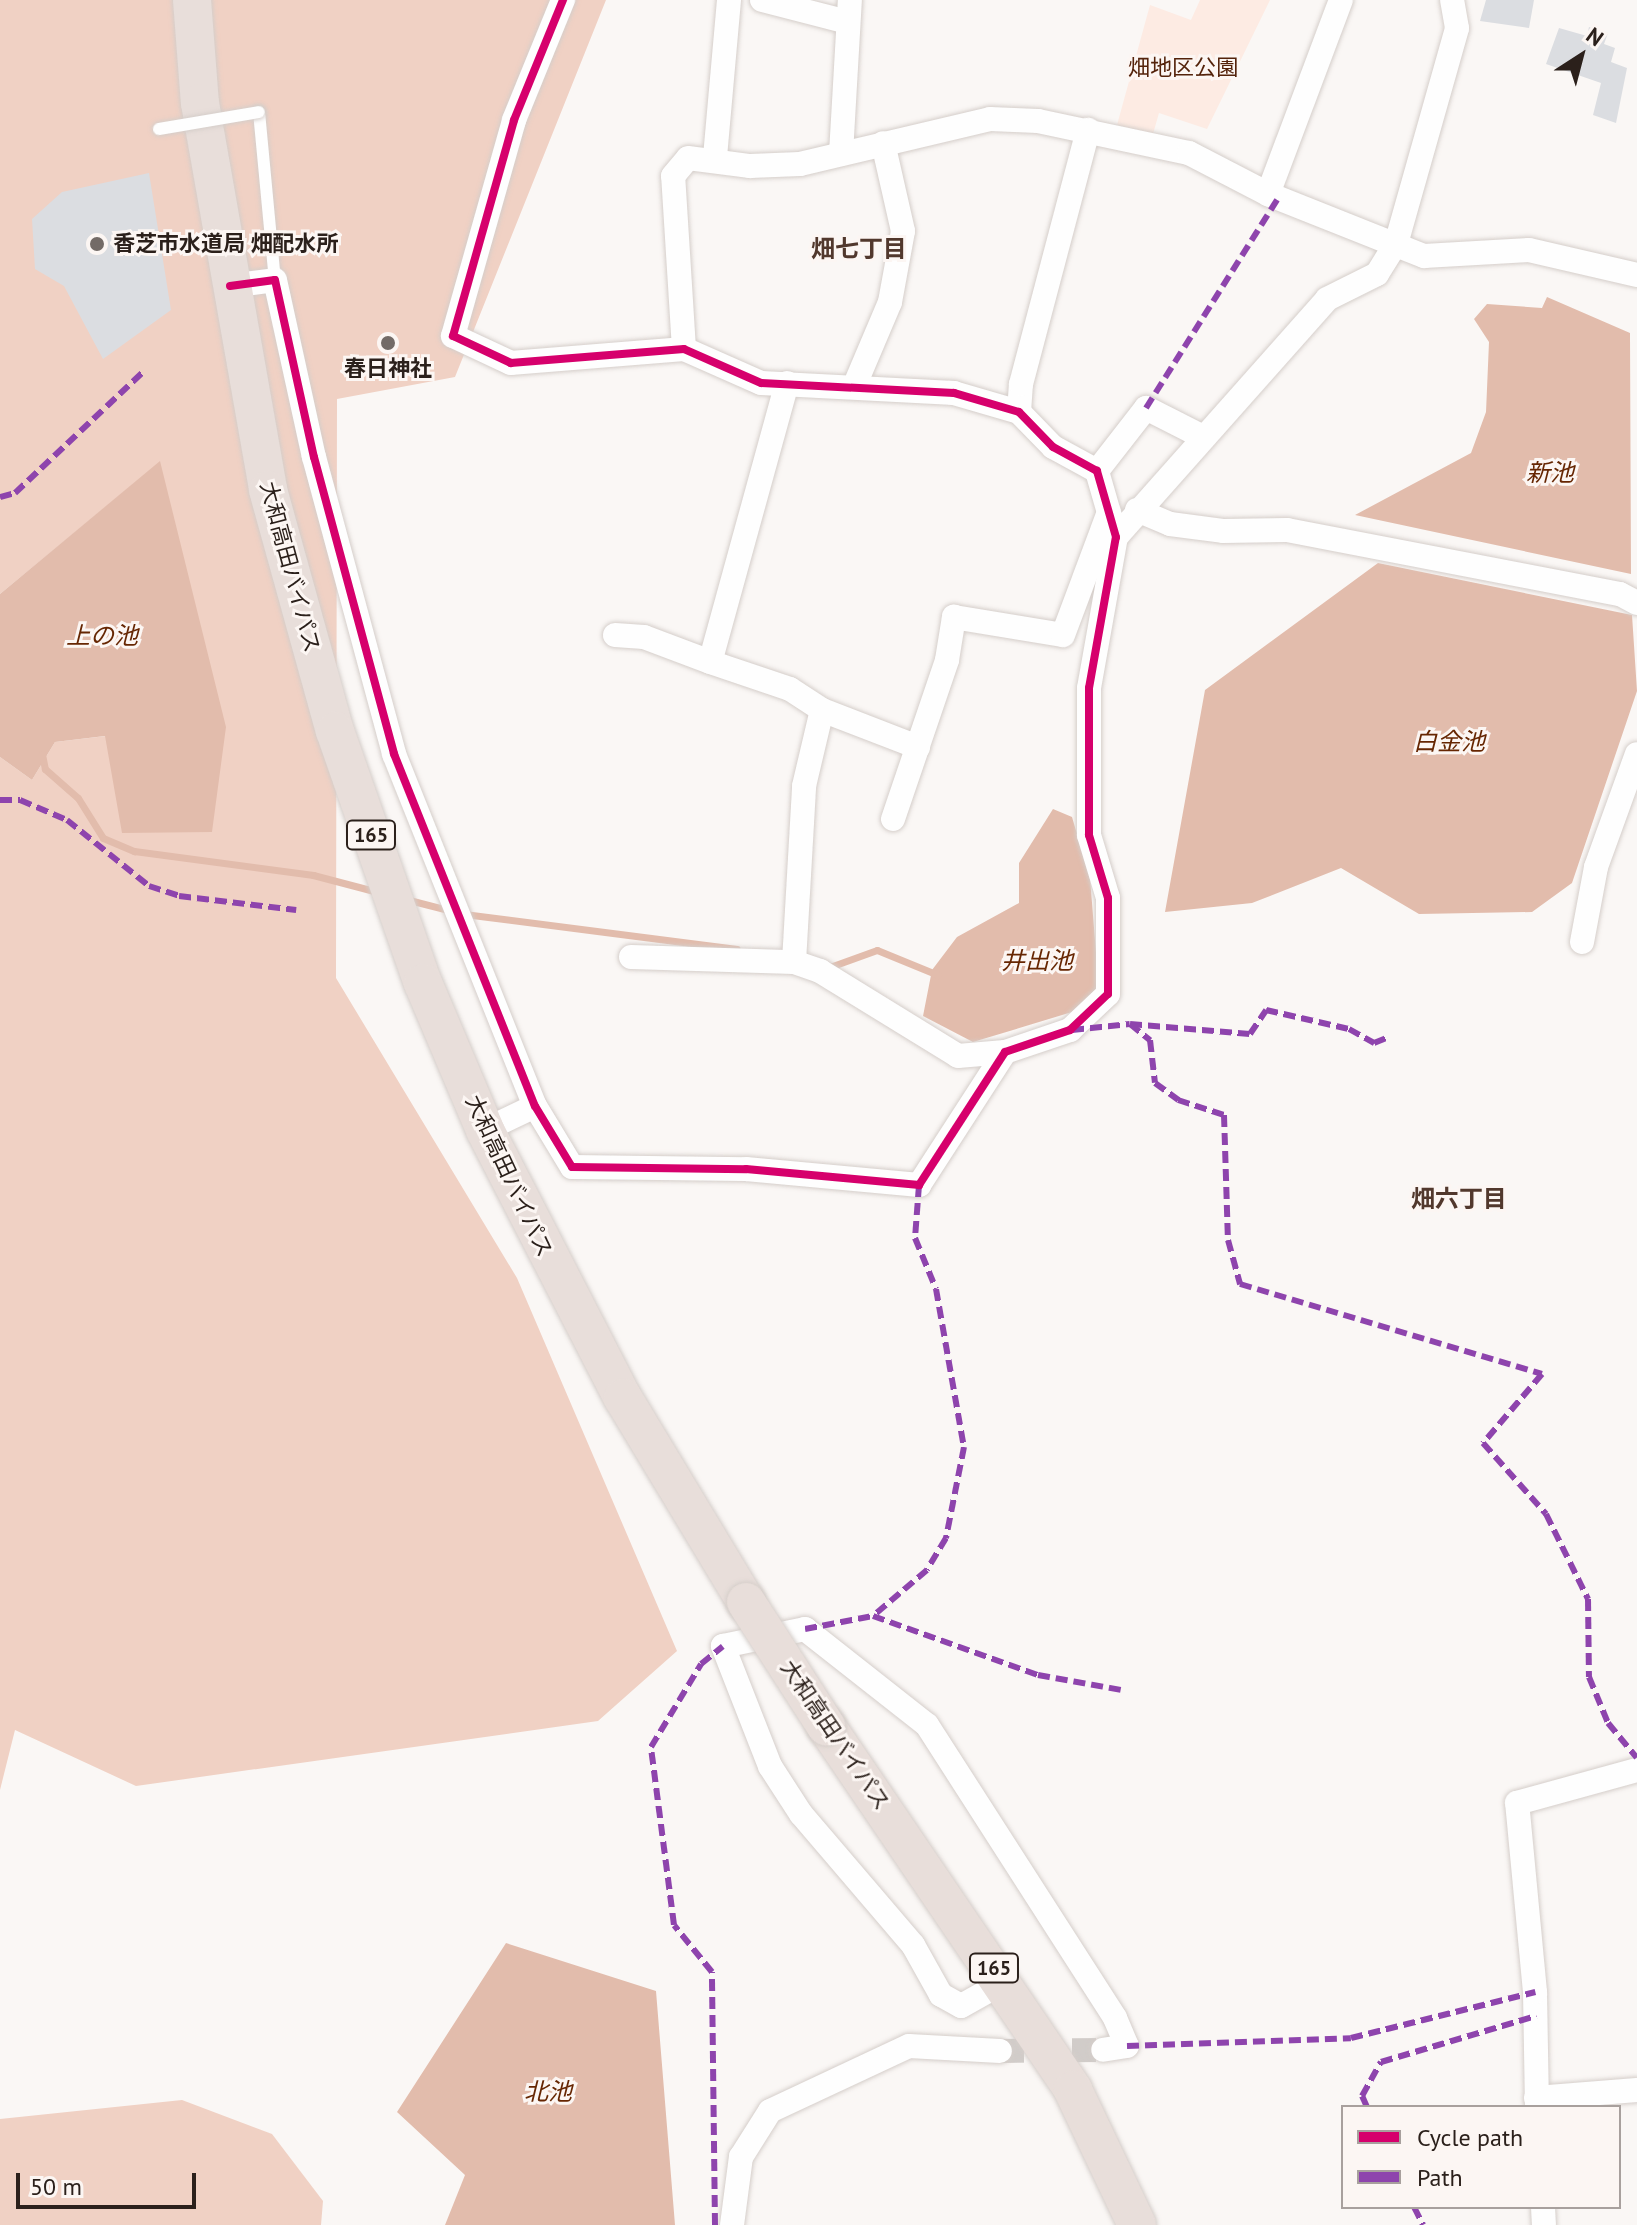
<!DOCTYPE html>
<meta charset="utf-8">
<style>
body{margin:0}
#map{position:relative;width:1637px;height:2225px;overflow:hidden;background:#faf7f5;font-family:"PT Sans","Noto Sans JP",sans-serif}
div>[style]{position:absolute}
[style*='--x']{left:calc(var(--x)*1px);top:calc(var(--y)*1px);width:calc(var(--w)*1px);rotate:calc(var(--a)*1deg)}
.green>*{inset:0;background:#fdebe3}
.forest>*{inset:0;background:#f0d1c4}
.water>*{inset:0;background:#e2bcac}
.stream>*{height:7px;margin:-3.5px;padding:0 3.5px;transform-origin:3.5px;border-radius:3.5px;background:#e2bcac}
.building>*{inset:0;background:#dbdde1}
.minor-tunnel>*{height:24px;margin-top:-12px;transform-origin:0;background:repeating-linear-gradient(90deg,#d1ccc9 0 24px,transparent 0 36px)}
.roads{filter:drop-shadow(0 0 2px #d5ceca) drop-shadow(0 0 2px #d5ceca)}
.service>*{height:12px;margin:-6px;padding:0 6px;transform-origin:6px;border-radius:6px;background:#fefefe}
.minor>*{height:24px;margin:-12px;padding:0 12px;transform-origin:12px;border-radius:12px;background:#fefefe}
.trunk>*{height:38px;margin:-19px;padding:0 19px;transform-origin:19px;border-radius:19px;background:#e8deda}
.bridges{filter:drop-shadow(0 0 2px #d5ceca) drop-shadow(0 0 2px #d5ceca)}
.service-bridge>*{height:12px;margin:-6px;padding:0 6px;transform-origin:6px;border-radius:6px;background:#fefefe}
.trunk-bridge>*{height:38px;margin:-19px;padding:0 19px;transform-origin:19px;border-radius:19px;background:#e8deda}
.quiet>*{height:6px;margin-top:-3px;transform-origin:0;background:repeating-linear-gradient(90deg,#8e44ad 0 12px,transparent 0 18px)}
.cycleway>*{height:8px;margin:-4px;padding:0 4px;transform-origin:4px;border-radius:4px;background:#d6006c}
.dots>*{width:22px;height:22px;translate:-50% -50%;box-sizing:border-box;border:4px solid #fcf6f3;border-radius:50%}
span{translate:-50% -50%;white-space:nowrap;text-align:center;line-height:1.15;-webkit-text-stroke:6px #fcf6f3;paint-order:stroke}
.shield-label span{padding:2px 6px;background:#fcf6f3;border:2px solid;border-radius:6px;-webkit-text-stroke-width:0}
.shield-label{font-size:20px;color:#2b201b;font-weight:700}
.park-label{font-size:22px;color:#54230b}
.poi-label{font-size:22px;color:#2b201b;font-weight:700}
.left{translate:0 -50%;text-align:left}
.street-label{font-size:22px;color:#2b201b}
.neighbourhood-label{font-size:24px;color:#51382d;font-weight:700}
.water-label{font-size:24px;color:#662602;font-style:italic}
.legend{position:absolute;left:1341px;top:2105px;width:280px;height:104px;box-sizing:border-box;background:#fcf6f3;border:2px solid #a8a09d;margin:0;padding:10px 14px;list-style:none;font-size:24px;color:#2b201b}
.legend li{display:flex;align-items:center;gap:16px;height:40px}
.legend b{width:40px;border:2px solid #a8a09d}
.north{position:absolute;left:1541px;top:16px;width:80px;height:80px;-webkit-text-stroke:6px #fcf6f3;paint-order:stroke;rotate:36deg;font-size:22px;font-weight:700;line-height:32px;text-align:center;color:#2b201b}
.north::after{content:'';display:block;margin:auto;width:28px;height:36px;background:#2b201b;clip-path:polygon(50% 0,100% 100%,50% 72%,0 100%)}
.scale{position:absolute;left:16px;top:2173px;width:180px;height:36px;box-sizing:border-box;border:4px solid #2b201b;border-top:0;padding-left:10px;font-size:24px;line-height:28px;white-space:nowrap;color:#2b201b;-webkit-text-stroke:6px #fcf6f3;paint-order:stroke}
</style>
<div id="map">
<div class="green">
<div style="clip-path:polygon(1200px 0,1270px 0,1207px 129px,1159px 113px,1153px 134px,1117px 125px,1150px 5px,1191px 20px)"></div>
</div>
<div class="forest">
<div style="clip-path:polygon(0 0,606px 0,455px 377px,337px 399px,336px 978px,517px 1278px,677px 1651px,598px 1721px,136px 1786px,15px 1730px,0 1790px,0 757px,32px 780px,55px 742px,106px 736px,160px 462px,0 594px)"></div>
<div style="clip-path:polygon(182px 2100px,272px 2134px,323px 2201px,321px 2225px,0 2225px,0 2119px)"></div>
</div>
<div class="water">
<div style="clip-path:polygon(1547px 297px,1630px 333px,1631px 574px,1355px 515px,1471px 453px,1486px 412px,1489px 342px,1474px 319px,1487px 304px,1542px 308px)"></div>
<div style="clip-path:polygon(160px 461px,226px 727px,212px 832px,122px 833px,105px 736px,55px 742px,32px 780px,0 757px,0 594px)"></div>
<div style="clip-path:polygon(1378px 563px,1632px 615px,1637px 691px,1572px 883px,1532px 912px,1419px 914px,1341px 868px,1252px 903px,1165px 912px,1205px 690px)"></div>
<div style="clip-path:polygon(1053px 809px,1072px 817px,1090px 878px,1099px 990px,1082px 1009px,973px 1042px,923px 1016px,932px 970px,957px 937px,1019px 903px,1019px 863px)"></div>
<div style="clip-path:polygon(506px 1943px,656px 1991px,675px 2225px,445px 2225px,465px 2175px,397px 2112px)"></div>
</div>
<div class="stream">
<div style="--x:42;--y:754;--w:15;--a:79"></div>
<div style="--x:45;--y:769;--w:44;--a:41.3"></div>
<div style="--x:78;--y:798;--w:47;--a:58"></div>
<div style="--x:103;--y:838;--w:34;--a:23"></div>
<div style="--x:134;--y:851;--w:181;--a:7.6"></div>
<div style="--x:313;--y:875;--w:67;--a:14.7"></div>
<div style="--x:405;--y:899;--w:49;--a:14.3"></div>
<div style="--x:464;--y:914;--w:275;--a:7.3"></div>
<div style="--x:827;--y:968;--w:53;--a:-19.8"></div>
<div style="--x:877;--y:950;--w:66;--a:22.3"></div>
</div>
<div class="building">
<div style="clip-path:polygon(1486px 0,1534px 0,1529px 28px,1480px 21px)"></div>
<div style="clip-path:polygon(1589px 27px,1608px 33px,1604px 44px,1615px 48px,1611px 62px,1627px 68px,1616px 123px,1593px 115px,1601px 83px,1546px 64px,1559px 28px,1587px 36px)"></div>
<div style="clip-path:polygon(149px 173px,171px 310px,103px 359px,64px 286px,35px 269px,32px 219px,62px 192px)"></div>
</div>
<div class="minor-tunnel">
<div style="--x:1000;--y:2051;--w:103;--a:-0.6"></div>
</div>
<div class="roads">
<div class="service">
<div style="--x:259;--y:112;--w:169;--a:84.6"></div>
</div>
<div class="minor">
<div style="--x:762;--y:0;--w:85;--a:14.4"></div>
<div style="--x:841;--y:154;--w:154;--a:-86.7"></div>
<div style="--x:715;--y:157;--w:158;--a:-84.9"></div>
<div style="--x:1268;--y:194;--w:207;--a:-69.4"></div>
<div style="--x:230;--y:286;--w:45;--a:-7.6"></div>
<div style="--x:275;--y:280;--w:181;--a:77.6"></div>
<div style="--x:314;--y:457;--w:308;--a:74.9"></div>
<div style="--x:394;--y:754;--w:379;--a:68.2"></div>
<div style="--x:535;--y:1106;--w:71;--a:58.8"></div>
<div style="--x:572;--y:1167;--w:174;--a:0.7"></div>
<div style="--x:746;--y:1169;--w:174;--a:5.3"></div>
<div style="--x:919;--y:1185;--w:158;--a:-57.1"></div>
<div style="--x:1005;--y:1052;--w:69;--a:-18.7"></div>
<div style="--x:1070;--y:1030;--w:52;--a:-43.5"></div>
<div style="--x:1108;--y:994;--w:96;--a:-90"></div>
<div style="--x:1108;--y:898;--w:66;--a:-106.8"></div>
<div style="--x:1089;--y:835;--w:147;--a:-90"></div>
<div style="--x:1089;--y:688;--w:153;--a:-79.9"></div>
<div style="--x:1116;--y:537;--w:69;--a:-106.1"></div>
<div style="--x:1097;--y:471;--w:50;--a:-151.4"></div>
<div style="--x:1053;--y:447;--w:49;--a:-134.2"></div>
<div style="--x:1019;--y:412;--w:68;--a:-163.7"></div>
<div style="--x:954;--y:393;--w:193;--a:-177"></div>
<div style="--x:761;--y:383;--w:84;--a:-156.2"></div>
<div style="--x:684;--y:349;--w:174;--a:175.4"></div>
<div style="--x:511;--y:363;--w:64;--a:-155"></div>
<div style="--x:453;--y:336;--w:224;--a:-74.2"></div>
<div style="--x:514;--y:120;--w:130;--a:-67.8"></div>
<div style="--x:684;--y:349;--w:173;--a:-93.6"></div>
<div style="--x:673;--y:176;--w:23;--a:-50"></div>
<div style="--x:688;--y:158;--w:63;--a:7.4"></div>
<div style="--x:750;--y:166;--w:50;--a:-2.3"></div>
<div style="--x:800;--y:164;--w:195;--a:-13.3"></div>
<div style="--x:990;--y:119;--w:48;--a:2.4"></div>
<div style="--x:1038;--y:121;--w:154;--a:12"></div>
<div style="--x:1189;--y:153;--w:89;--a:27.4"></div>
<div style="--x:1268;--y:194;--w:168;--a:21.7"></div>
<div style="--x:1424;--y:256;--w:105;--a:-3.3"></div>
<div style="--x:1529;--y:250;--w:111;--a:13"></div>
<div style="--x:787;--y:383;--w:289;--a:105.4"></div>
<div style="--x:710;--y:662;--w:84;--a:18.6"></div>
<div style="--x:790;--y:689;--w:38;--a:33"></div>
<div style="--x:822;--y:710;--w:103;--a:21.1"></div>
<div style="--x:854;--y:387;--w:92;--a:-67"></div>
<div style="--x:890;--y:302;--w:72;--a:-79.6"></div>
<div style="--x:903;--y:231;--w:90;--a:-102.8"></div>
<div style="--x:1019;--y:412;--w:28;--a:-86"></div>
<div style="--x:1021;--y:384;--w:263;--a:-75.2"></div>
<div style="--x:1097;--y:471;--w:80;--a:-52.1"></div>
<div style="--x:1146;--y:408;--w:64;--a:27"></div>
<div style="--x:1137;--y:510;--w:36;--a:23"></div>
<div style="--x:1170;--y:524;--w:53;--a:7.5"></div>
<div style="--x:1223;--y:531;--w:64;--a:-0.9"></div>
<div style="--x:1287;--y:530;--w:339;--a:10.9"></div>
<div style="--x:1620;--y:594;--w:19;--a:28"></div>
<div style="--x:1116;--y:537;--w:318;--a:-48.4"></div>
<div style="--x:1327;--y:299;--w:56;--a:-26.6"></div>
<div style="--x:1377;--y:274;--w:36;--a:-58"></div>
<div style="--x:1396;--y:244;--w:224;--a:-74.2"></div>
<div style="--x:1457;--y:28;--w:28;--a:-100"></div>
<div style="--x:615;--y:635;--w:29;--a:4"></div>
<div style="--x:644;--y:637;--w:71;--a:20.7"></div>
<div style="--x:893;--y:819;--w:168;--a:-71.2"></div>
<div style="--x:947;--y:660;--w:44;--a:-80.8"></div>
<div style="--x:954;--y:617;--w:110;--a:9.4"></div>
<div style="--x:1063;--y:635;--w:131;--a:-69.5"></div>
<div style="--x:1582;--y:942;--w:76;--a:-79.4"></div>
<div style="--x:1596;--y:867;--w:120;--a:-70.1"></div>
<div style="--x:631;--y:957;--w:163;--a:1.8"></div>
<div style="--x:794;--y:962;--w:28;--a:19"></div>
<div style="--x:820;--y:971;--w:162;--a:31.6"></div>
<div style="--x:958;--y:1056;--w:47;--a:-4.9"></div>
<div style="--x:794;--y:962;--w:176;--a:-86.7"></div>
<div style="--x:804;--y:786;--w:78;--a:-76.7"></div>
<div style="--x:485;--y:1130;--w:55;--a:-25.6"></div>
<div style="--x:1004;--y:1982;--w:49;--a:150.8"></div>
<div style="--x:961;--y:2006;--w:23;--a:-151"></div>
<div style="--x:941;--y:1995;--w:57;--a:-119.2"></div>
<div style="--x:913;--y:1945;--w:172;--a:-130.5"></div>
<div style="--x:801;--y:1814;--w:57;--a:-122.9"></div>
<div style="--x:770;--y:1766;--w:129;--a:-111.4"></div>
<div style="--x:723;--y:1646;--w:84;--a:-11.7"></div>
<div style="--x:805;--y:1629;--w:155;--a:38.2"></div>
<div style="--x:927;--y:1725;--w:348;--a:57.3"></div>
<div style="--x:1115;--y:2018;--w:30;--a:67"></div>
<div style="--x:1127;--y:2046;--w:24;--a:171"></div>
<div style="--x:1536;--y:2098;--w:101;--a:-4.5"></div>
<div style="--x:1537;--y:2107;--w:115;--a:-91"></div>
<div style="--x:1535;--y:1992;--w:190;--a:-95.4"></div>
<div style="--x:1517;--y:1803;--w:124;--a:-15.4"></div>
<div style="--x:1543;--y:2207;--w:18;--a:87"></div>
<div style="--x:732;--y:2225;--w:69;--a:-82.5"></div>
<div style="--x:741;--y:2157;--w:54;--a:-57.8"></div>
<div style="--x:770;--y:2111;--w:153;--a:-25.1"></div>
<div style="--x:909;--y:2046;--w:91;--a:3.1"></div>
</div>
<div class="trunk">
<div style="--x:192;--y:0;--w:103;--a:85.6"></div>
<div style="--x:200;--y:103;--w:393;--a:80"></div>
<div style="--x:268;--y:490;--w:250;--a:74.5"></div>
<div style="--x:335;--y:731;--w:267;--a:70.8"></div>
<div style="--x:423;--y:983;--w:160;--a:67.1"></div>
<div style="--x:485;--y:1130;--w:301;--a:62.8"></div>
<div style="--x:623;--y:1398;--w:238;--a:58.9"></div>
<div style="--x:826;--y:1726;--w:440;--a:55.8"></div>
<div style="--x:1073;--y:2090;--w:149;--a:64.6"></div>
</div>
</div>
<div class="bridges">
<div class="service-bridge">
<div style="--x:159;--y:129;--w:101;--a:-9.6"></div>
</div>
<div class="trunk-bridge">
<div style="--x:746;--y:1602;--w:148;--a:57.2"></div>
</div>
</div>
<div class="quiet">
<div style="--x:1146;--y:408;--w:248;--a:-57.8"></div>
<div style="--x:0;--y:497;--w:16;--a:-15"></div>
<div style="--x:15;--y:493;--w:178;--a:-43.4"></div>
<div style="--x:0;--y:800;--w:20;--a:0"></div>
<div style="--x:20;--y:800;--w:51;--a:23.1"></div>
<div style="--x:67;--y:820;--w:105;--a:38.8"></div>
<div style="--x:149;--y:886;--w:32;--a:18"></div>
<div style="--x:179;--y:896;--w:118;--a:6.8"></div>
<div style="--x:1130;--y:1024;--w:120;--a:4.8"></div>
<div style="--x:1250;--y:1034;--w:29;--a:-56"></div>
<div style="--x:1266;--y:1010;--w:85;--a:12.9"></div>
<div style="--x:1349;--y:1029;--w:29;--a:29"></div>
<div style="--x:1374;--y:1043;--w:16;--a:-22"></div>
<div style="--x:1072;--y:1030;--w:58;--a:-5.9"></div>
<div style="--x:1130;--y:1024;--w:26;--a:39"></div>
<div style="--x:1150;--y:1040;--w:43;--a:83.4"></div>
<div style="--x:1155;--y:1083;--w:29;--a:36"></div>
<div style="--x:1178;--y:1100;--w:48;--a:18.1"></div>
<div style="--x:1224;--y:1115;--w:125;--a:88.2"></div>
<div style="--x:1228;--y:1240;--w:46;--a:74.7"></div>
<div style="--x:1240;--y:1284;--w:315;--a:16.6"></div>
<div style="--x:1542;--y:1374;--w:91;--a:130.5"></div>
<div style="--x:1483;--y:1443;--w:95;--a:48.4"></div>
<div style="--x:1546;--y:1514;--w:95;--a:63.7"></div>
<div style="--x:1588;--y:1599;--w:78;--a:89.3"></div>
<div style="--x:1589;--y:1677;--w:50;--a:67.6"></div>
<div style="--x:1608;--y:1723;--w:45;--a:50.4"></div>
<div style="--x:919;--y:1185;--w:53;--a:94.3"></div>
<div style="--x:915;--y:1238;--w:55;--a:67.6"></div>
<div style="--x:936;--y:1289;--w:160;--a:80"></div>
<div style="--x:964;--y:1447;--w:93;--a:101.2"></div>
<div style="--x:946;--y:1538;--w:37;--a:121"></div>
<div style="--x:927;--y:1570;--w:71;--a:139.6"></div>
<div style="--x:873;--y:1616;--w:175;--a:19.7"></div>
<div style="--x:1038;--y:1675;--w:84;--a:10.2"></div>
<div style="--x:805;--y:1629;--w:69;--a:-10.8"></div>
<div style="--x:1127;--y:2046;--w:224;--a:-2"></div>
<div style="--x:1351;--y:2038;--w:190;--a:-14"></div>
<div style="--x:1367;--y:2107;--w:12;--a:-114"></div>
<div style="--x:1362;--y:2096;--w:39;--a:-61"></div>
<div style="--x:1381;--y:2062;--w:162;--a:-16.5"></div>
<div style="--x:1414;--y:2207;--w:20;--a:63"></div>
<div style="--x:715;--y:2225;--w:253;--a:-90.7"></div>
<div style="--x:712;--y:1972;--w:60;--a:-129"></div>
<div style="--x:674;--y:1925;--w:179;--a:-97.4"></div>
<div style="--x:651;--y:1747;--w:97;--a:-58.9"></div>
<div style="--x:701;--y:1664;--w:28;--a:-39"></div>
</div>
<div class="cycleway">
<div style="--x:230;--y:286;--w:45;--a:-7.6"></div>
<div style="--x:275;--y:280;--w:181;--a:77.6"></div>
<div style="--x:314;--y:457;--w:308;--a:74.9"></div>
<div style="--x:394;--y:754;--w:379;--a:68.2"></div>
<div style="--x:535;--y:1106;--w:71;--a:58.8"></div>
<div style="--x:572;--y:1167;--w:174;--a:0.7"></div>
<div style="--x:746;--y:1169;--w:174;--a:5.3"></div>
<div style="--x:919;--y:1185;--w:158;--a:-57.1"></div>
<div style="--x:1005;--y:1052;--w:69;--a:-18.7"></div>
<div style="--x:1070;--y:1030;--w:52;--a:-43.5"></div>
<div style="--x:1108;--y:994;--w:96;--a:-90"></div>
<div style="--x:1108;--y:898;--w:66;--a:-106.8"></div>
<div style="--x:1089;--y:835;--w:147;--a:-90"></div>
<div style="--x:1089;--y:688;--w:153;--a:-79.9"></div>
<div style="--x:1116;--y:537;--w:69;--a:-106.1"></div>
<div style="--x:1097;--y:471;--w:50;--a:-151.4"></div>
<div style="--x:1053;--y:447;--w:49;--a:-134.2"></div>
<div style="--x:1019;--y:412;--w:68;--a:-163.7"></div>
<div style="--x:954;--y:393;--w:193;--a:-177"></div>
<div style="--x:761;--y:383;--w:84;--a:-156.2"></div>
<div style="--x:684;--y:349;--w:174;--a:175.4"></div>
<div style="--x:511;--y:363;--w:64;--a:-155"></div>
<div style="--x:453;--y:336;--w:224;--a:-74.2"></div>
<div style="--x:514;--y:120;--w:130;--a:-67.8"></div>
</div>
<div class="dots">
<div style="left:97px;top:244px;background:#736b67"></div>
<div style="left:388px;top:343px;background:#736b67"></div>
</div>
<div class="shield-label">
<span style="left:371px;top:835px">165</span>
<span style="left:994px;top:1968px">165</span>
</div>
<div class="park-label">
<span style="left:1183px;top:68px">畑地区公園</span>
</div>
<div class="poi-label">
<span class="left" style="left:113px;top:244px">香芝市水道局 畑配水所</span>
<span style="left:388px;top:369px">春日神社</span>
</div>
<div class="street-label">
<span style="left:290px;top:567px;rotate:75deg">大和高田バイパス</span>
<span style="left:509px;top:1176px;rotate:65deg">大和高田バイパス</span>
<span style="left:835px;top:1735px;rotate:56deg">大和高田バイパス</span>
</div>
<div class="neighbourhood-label">
<span style="left:859px;top:249px">畑七丁目</span>
<span style="left:1459px;top:1199px">畑六丁目</span>
</div>
<div class="water-label">
<span style="left:1550px;top:473px">新池</span>
<span style="left:102px;top:636px">上の池</span>
<span style="left:1449px;top:742px">白金池</span>
<span style="left:1037px;top:961px">井出池</span>
<span style="left:548px;top:2092px">北池</span>
</div>
<ul class="legend">
<li><b style="height:10px;background:#d6006c"></b>Cycle path</li>
<li><b style="height:10px;background:#8e44ad"></b>Path</li>
</ul>
<div class="north">N</div>
<div class="scale">50 m</div>
</div>
